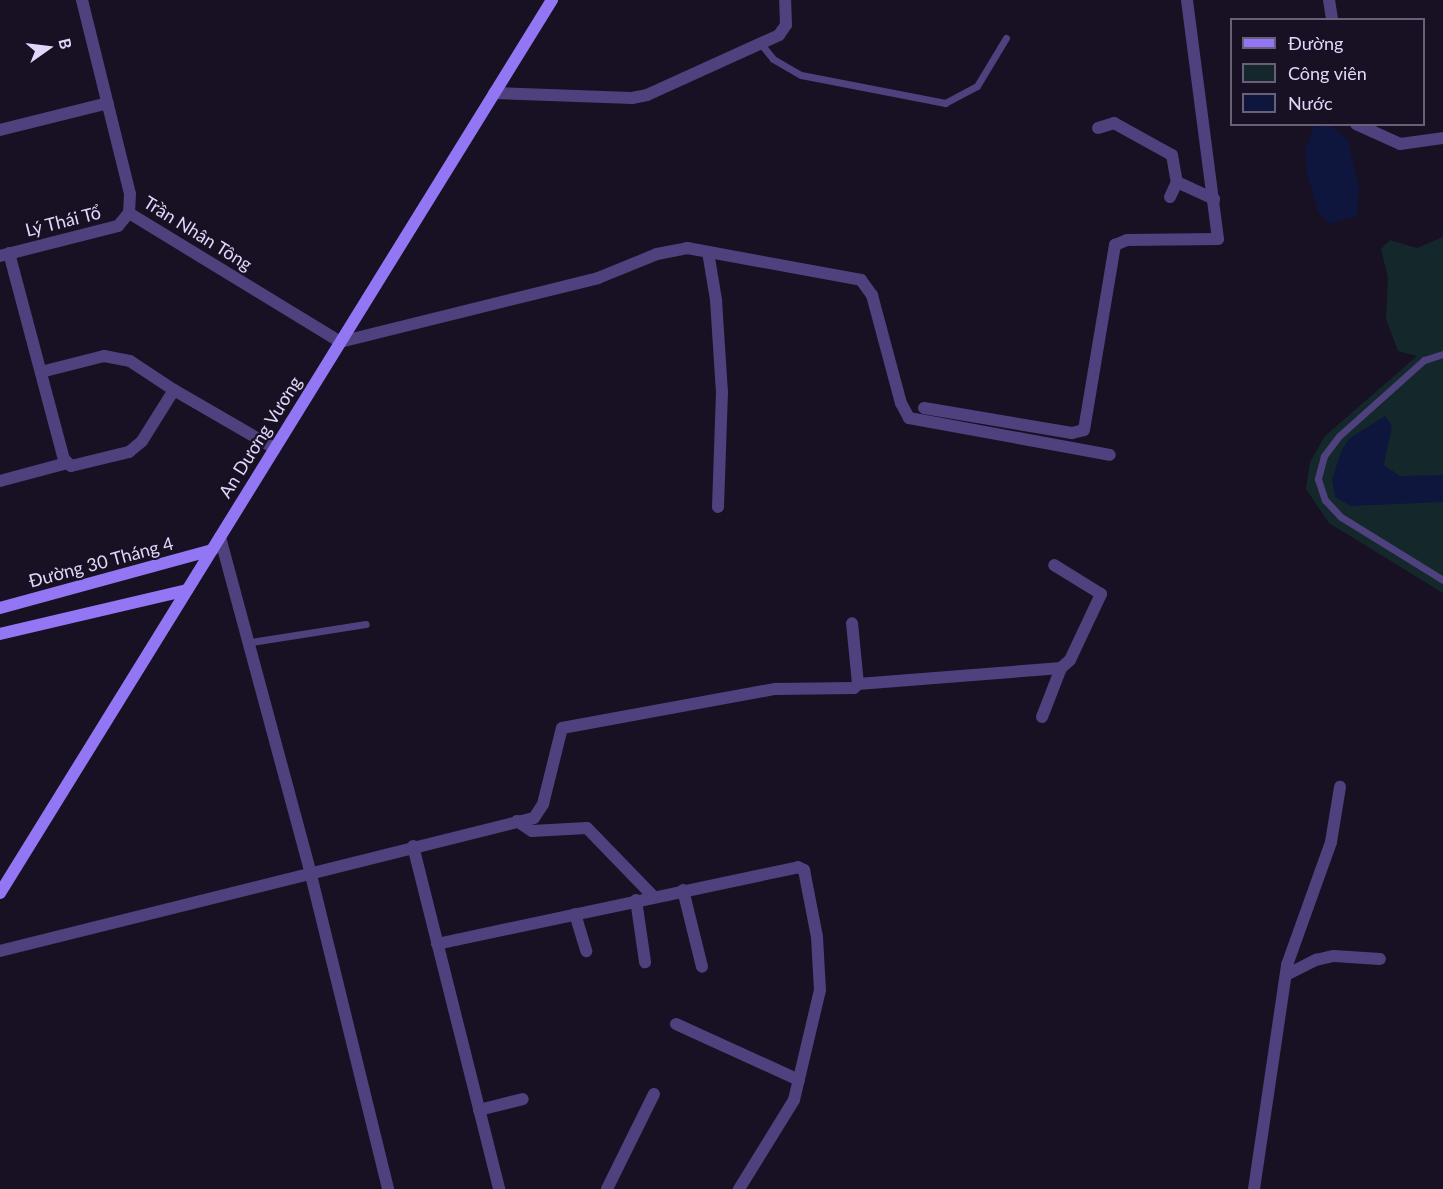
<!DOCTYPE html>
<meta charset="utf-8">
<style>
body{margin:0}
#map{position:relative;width:1443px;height:1189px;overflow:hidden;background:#181023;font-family:Lato,sans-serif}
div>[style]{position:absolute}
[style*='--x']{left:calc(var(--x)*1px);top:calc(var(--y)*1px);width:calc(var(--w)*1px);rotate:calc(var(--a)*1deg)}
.green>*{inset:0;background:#14282c}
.water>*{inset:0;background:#0e163e}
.lane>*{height:7px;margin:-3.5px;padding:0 3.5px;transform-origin:3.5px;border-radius:3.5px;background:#4f407e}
.street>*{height:12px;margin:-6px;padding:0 6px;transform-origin:6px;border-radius:6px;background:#4f407e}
.secondary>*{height:12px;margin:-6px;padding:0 6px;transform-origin:6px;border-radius:6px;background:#9376f3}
span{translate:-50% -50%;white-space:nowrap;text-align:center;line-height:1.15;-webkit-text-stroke:4.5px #181023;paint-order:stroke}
.street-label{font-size:18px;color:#e2d6fb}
.legend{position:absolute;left:1230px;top:18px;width:195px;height:108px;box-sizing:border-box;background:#181023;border:2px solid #695f79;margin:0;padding:8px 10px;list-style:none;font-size:18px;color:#e2d6fb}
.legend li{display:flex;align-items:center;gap:12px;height:30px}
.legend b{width:30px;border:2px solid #695f79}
.north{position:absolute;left:18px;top:18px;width:60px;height:60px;-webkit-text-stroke:4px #181023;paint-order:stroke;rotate:76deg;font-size:16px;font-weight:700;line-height:24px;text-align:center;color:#e2d6fb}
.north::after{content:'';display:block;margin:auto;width:21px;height:27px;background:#e2d6fb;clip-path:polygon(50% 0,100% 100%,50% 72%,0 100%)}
</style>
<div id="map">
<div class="green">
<div style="clip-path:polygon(1443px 237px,1443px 593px,1329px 523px,1306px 489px,1310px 462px,1325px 436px,1417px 356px,1398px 351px,1386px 319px,1388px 278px,1381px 249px,1390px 240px,1417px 248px)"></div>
</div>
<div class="water">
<div style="clip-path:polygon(1319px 125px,1330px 125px,1348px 140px,1359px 189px,1357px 216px,1329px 224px,1318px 211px,1307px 174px,1305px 150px,1314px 127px)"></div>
<div style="clip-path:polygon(1385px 416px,1392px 426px,1384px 465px,1400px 476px,1443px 475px,1443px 502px,1351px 506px,1335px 497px,1332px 479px,1342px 449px,1350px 438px)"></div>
</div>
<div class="lane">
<div style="--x:761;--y:44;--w:19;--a:51"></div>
<div style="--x:773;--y:59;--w:32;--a:30"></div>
<div style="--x:801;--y:75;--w:147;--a:11"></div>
<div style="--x:945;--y:103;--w:36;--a:-28"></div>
<div style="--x:977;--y:86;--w:56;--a:-58.9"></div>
<div style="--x:1443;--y:354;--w:20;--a:162"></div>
<div style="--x:1424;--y:360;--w:114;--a:138.2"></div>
<div style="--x:1339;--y:436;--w:25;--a:127"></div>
<div style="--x:1324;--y:456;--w:24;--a:105"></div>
<div style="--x:1318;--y:479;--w:22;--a:72"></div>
<div style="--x:1325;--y:500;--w:23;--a:47"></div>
<div style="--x:1341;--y:517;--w:120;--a:31.7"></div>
<div style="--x:251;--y:642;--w:116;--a:-8.9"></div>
</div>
<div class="street">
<div style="--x:82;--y:0;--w:200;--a:76.1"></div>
<div style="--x:130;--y:194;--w:19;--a:93"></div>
<div style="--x:1329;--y:0;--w:20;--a:81"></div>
<div style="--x:494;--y:93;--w:138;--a:2.1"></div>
<div style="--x:632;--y:98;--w:15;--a:-11"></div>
<div style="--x:647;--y:95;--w:145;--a:-24.4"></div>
<div style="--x:779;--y:35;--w:12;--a:-55"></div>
<div style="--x:786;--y:25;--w:25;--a:-92"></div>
<div style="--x:1356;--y:124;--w:48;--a:24.4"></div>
<div style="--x:1400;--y:144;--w:43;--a:-7.9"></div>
<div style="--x:1098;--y:128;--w:17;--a:-17"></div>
<div style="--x:1114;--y:123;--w:66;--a:28.9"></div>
<div style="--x:1172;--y:155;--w:27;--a:80"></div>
<div style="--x:1177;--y:182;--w:41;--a:24.7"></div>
<div style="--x:0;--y:130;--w:111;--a:-14"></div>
<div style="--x:1170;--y:197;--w:17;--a:-65"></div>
<div style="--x:129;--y:213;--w:247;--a:31.4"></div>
<div style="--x:340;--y:342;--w:266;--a:-13.9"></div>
<div style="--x:598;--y:278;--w:64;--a:-22.1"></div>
<div style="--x:657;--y:254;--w:31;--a:-11"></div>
<div style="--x:687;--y:248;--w:177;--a:10.4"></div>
<div style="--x:861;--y:280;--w:19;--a:54"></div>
<div style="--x:872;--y:295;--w:112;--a:75"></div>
<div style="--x:901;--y:403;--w:17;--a:62"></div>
<div style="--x:909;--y:418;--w:204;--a:10.4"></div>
<div style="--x:708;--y:252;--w:49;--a:80.5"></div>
<div style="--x:716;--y:300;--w:92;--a:86.3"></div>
<div style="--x:722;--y:392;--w:115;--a:92"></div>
<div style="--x:9;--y:253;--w:213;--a:75.1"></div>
<div style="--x:64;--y:459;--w:10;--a:45"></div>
<div style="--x:71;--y:466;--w:60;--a:-13.6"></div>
<div style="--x:129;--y:452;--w:17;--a:-40"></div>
<div style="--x:142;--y:441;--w:60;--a:-57.9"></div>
<div style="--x:174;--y:390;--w:116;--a:30.1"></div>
<div style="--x:0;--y:256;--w:122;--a:-14.3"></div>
<div style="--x:118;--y:226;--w:17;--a:-50"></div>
<div style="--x:41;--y:372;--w:65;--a:-14.3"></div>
<div style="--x:104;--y:356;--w:26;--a:11"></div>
<div style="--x:130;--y:361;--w:53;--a:33.4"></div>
<div style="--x:924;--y:408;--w:150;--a:9.6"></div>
<div style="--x:1072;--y:433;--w:12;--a:-14"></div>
<div style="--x:1084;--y:430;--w:188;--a:-80.5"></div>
<div style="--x:1115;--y:245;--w:13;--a:-23"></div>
<div style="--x:1127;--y:240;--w:91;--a:-0.6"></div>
<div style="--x:1218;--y:239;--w:241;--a:-97.4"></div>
<div style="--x:0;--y:481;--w:69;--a:-15"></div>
<div style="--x:220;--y:537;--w:346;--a:74.9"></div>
<div style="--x:310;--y:871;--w:327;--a:76.2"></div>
<div style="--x:858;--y:684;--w:204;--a:-4.5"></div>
<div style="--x:1061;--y:668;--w:12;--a:-42"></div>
<div style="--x:1070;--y:660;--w:73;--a:-64.8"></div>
<div style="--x:1101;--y:594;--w:55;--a:-148.3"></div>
<div style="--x:1042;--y:717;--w:53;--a:-68.8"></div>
<div style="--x:517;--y:821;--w:18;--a:34"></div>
<div style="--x:532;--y:831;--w:55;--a:-3.1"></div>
<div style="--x:587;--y:828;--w:95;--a:45.9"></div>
<div style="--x:413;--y:846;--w:354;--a:75.9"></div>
<div style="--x:683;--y:890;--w:79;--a:76.1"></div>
<div style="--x:636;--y:900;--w:63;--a:81.7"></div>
<div style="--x:575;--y:914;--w:39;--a:73"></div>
<div style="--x:437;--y:944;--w:369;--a:-12"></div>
<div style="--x:798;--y:867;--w:7;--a:27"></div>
<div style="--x:804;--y:870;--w:68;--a:79"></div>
<div style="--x:817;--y:937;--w:53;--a:86.8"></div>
<div style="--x:820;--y:990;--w:113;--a:103.3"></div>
<div style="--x:794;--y:1100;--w:105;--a:121.7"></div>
<div style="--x:0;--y:951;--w:550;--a:-13.99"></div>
<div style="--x:534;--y:818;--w:17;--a:-57"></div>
<div style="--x:543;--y:804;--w:78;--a:-76"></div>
<div style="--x:562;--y:728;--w:217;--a:-10.4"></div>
<div style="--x:775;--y:689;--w:79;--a:-0.7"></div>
<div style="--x:854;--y:688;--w:6;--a:-45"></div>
<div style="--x:858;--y:684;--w:61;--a:-95.6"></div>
<div style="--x:1286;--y:975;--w:34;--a:-27"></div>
<div style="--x:1316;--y:960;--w:18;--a:-13"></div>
<div style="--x:1334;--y:956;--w:46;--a:3.7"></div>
<div style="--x:676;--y:1024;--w:135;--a:24.5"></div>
<div style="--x:479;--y:1110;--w:45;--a:-14"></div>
<div style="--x:607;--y:1189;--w:106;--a:-63.7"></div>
<div style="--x:1254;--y:1189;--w:226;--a:-81.6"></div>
<div style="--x:1287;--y:965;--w:131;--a:-70.3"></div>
<div style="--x:1331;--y:842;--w:56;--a:-80.7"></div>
</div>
<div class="secondary">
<div style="--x:0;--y:608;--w:220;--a:-15.3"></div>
<div style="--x:0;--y:634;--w:192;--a:-13.2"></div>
<div style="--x:0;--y:893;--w:1050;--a:-58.28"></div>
</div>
<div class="street-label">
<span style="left:63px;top:221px;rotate:-14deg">Lý Thái Tổ</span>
<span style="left:198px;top:233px;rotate:32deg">Trần Nhân Tông</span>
<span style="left:260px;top:437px;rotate:-58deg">An Dương Vương</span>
<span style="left:101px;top:562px;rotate:-15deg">Đường 30 Tháng 4</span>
</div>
<ul class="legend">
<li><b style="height:8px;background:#9376f3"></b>Đường</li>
<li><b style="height:16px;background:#14282c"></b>Công viên</li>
<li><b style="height:16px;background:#0e163e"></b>Nước</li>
</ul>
<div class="north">B</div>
</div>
